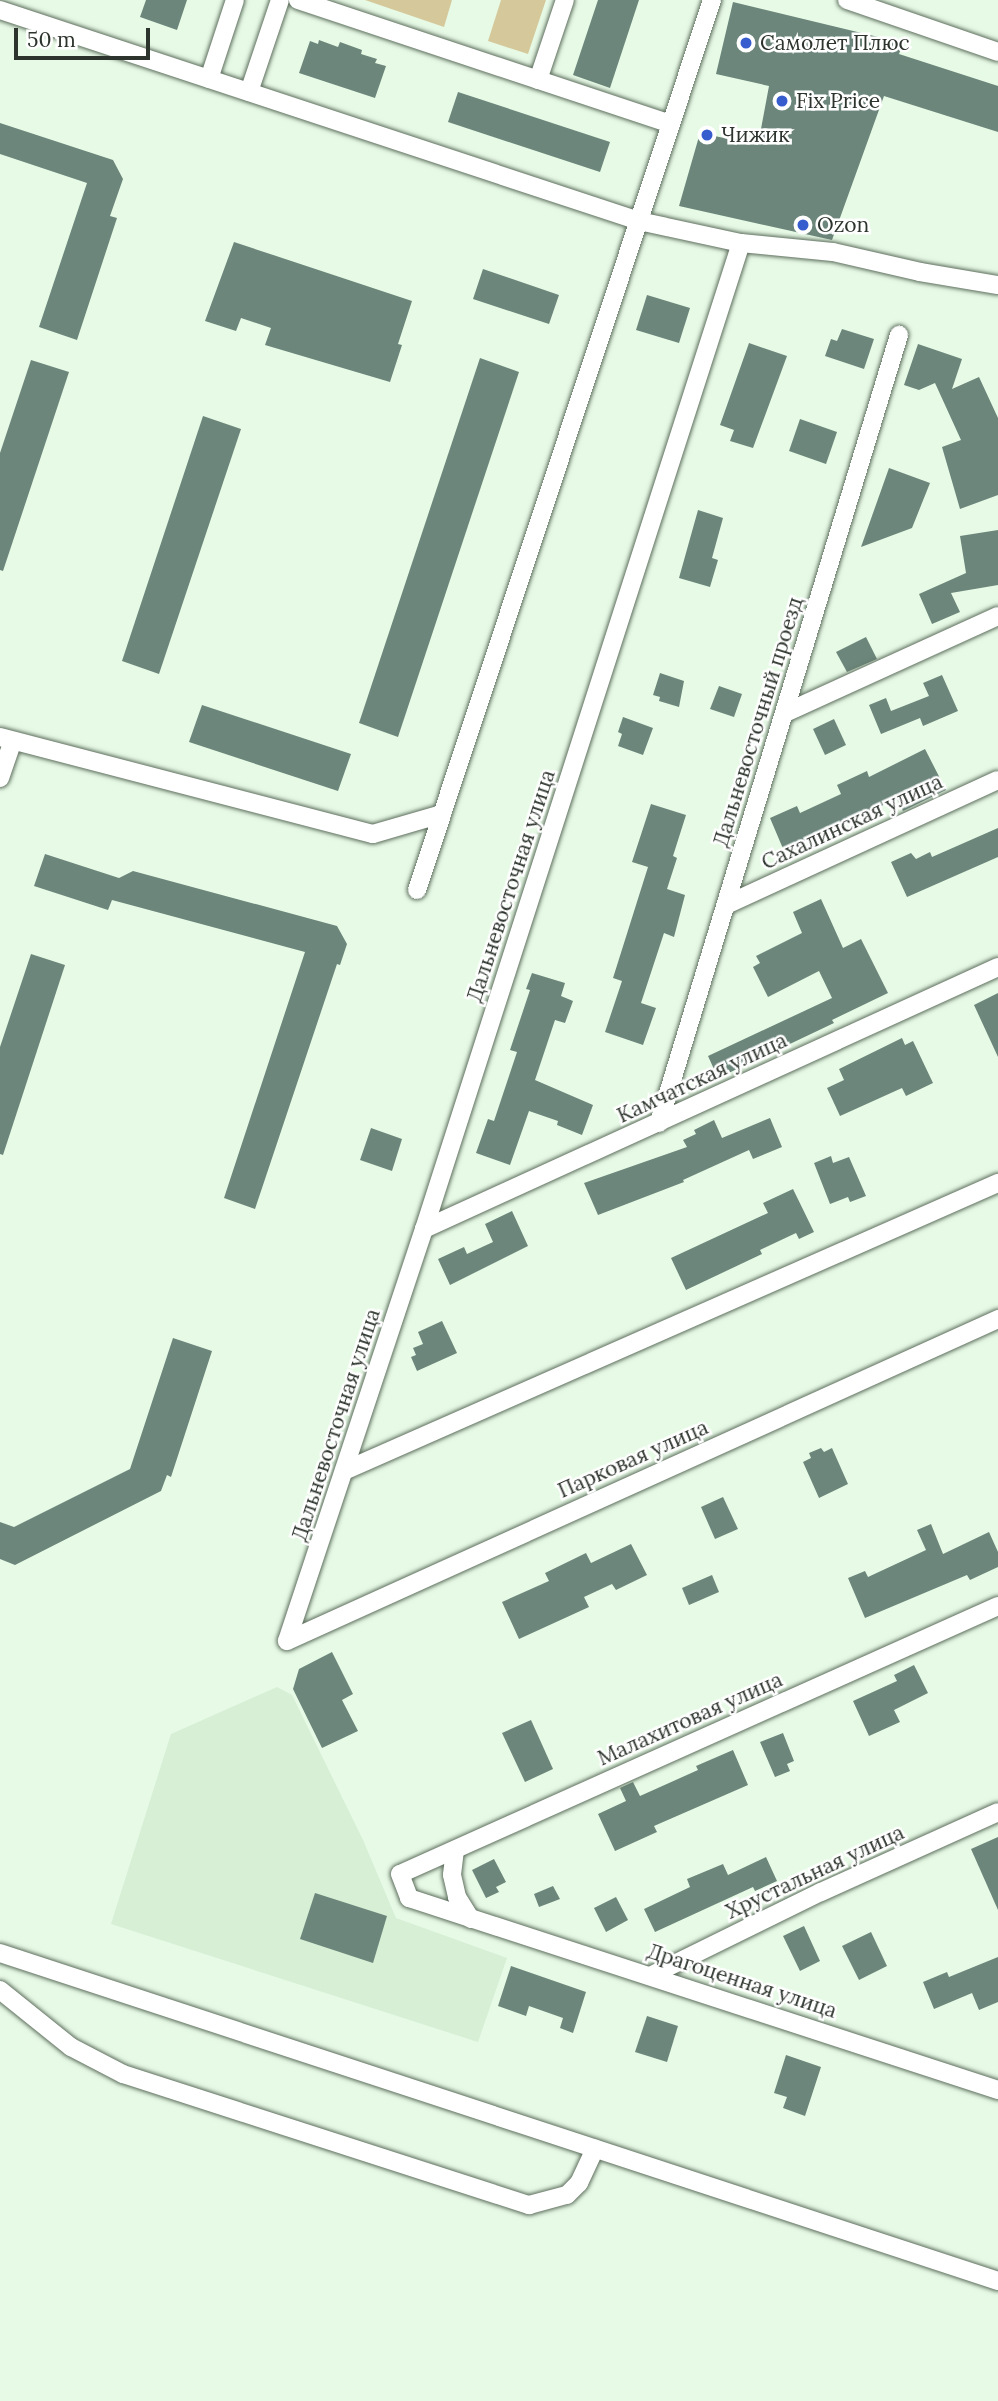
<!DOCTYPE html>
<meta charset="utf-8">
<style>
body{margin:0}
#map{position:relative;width:998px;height:2401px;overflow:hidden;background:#e7fae6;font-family:Lora,serif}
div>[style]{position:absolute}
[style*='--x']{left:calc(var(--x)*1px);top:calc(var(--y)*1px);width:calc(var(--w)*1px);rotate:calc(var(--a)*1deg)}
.built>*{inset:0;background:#d6efd5}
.green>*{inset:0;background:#d5c99c}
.building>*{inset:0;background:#6c867b}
.roads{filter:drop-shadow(0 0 2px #5d6e5d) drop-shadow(0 0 2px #5d6e5d)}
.minor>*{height:18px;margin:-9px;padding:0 9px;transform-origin:9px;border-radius:9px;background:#fff}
.dots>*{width:19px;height:19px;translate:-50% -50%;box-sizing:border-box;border:4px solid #fff;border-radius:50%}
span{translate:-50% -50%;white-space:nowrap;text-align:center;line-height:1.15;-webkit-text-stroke:5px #fff;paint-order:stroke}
.poi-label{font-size:21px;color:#2d342d}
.left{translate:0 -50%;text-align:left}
.street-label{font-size:21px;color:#2d342d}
.scale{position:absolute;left:14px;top:28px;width:136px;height:32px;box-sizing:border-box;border:4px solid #2d342d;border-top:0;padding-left:9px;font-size:21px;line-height:24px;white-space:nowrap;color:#2d342d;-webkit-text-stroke:5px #fff;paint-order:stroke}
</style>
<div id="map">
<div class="built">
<div style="clip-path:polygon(277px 1687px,292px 1695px,363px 1840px,396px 1918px,507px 1958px,478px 2042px,111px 1924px,171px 1734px)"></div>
</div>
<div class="green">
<div style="clip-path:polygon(365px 0,452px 0,444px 27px)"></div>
<div style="clip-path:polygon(501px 0,546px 0,528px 54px,488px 41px)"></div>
</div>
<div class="building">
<div style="clip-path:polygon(146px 0,187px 0,177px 30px,140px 17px)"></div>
<div style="clip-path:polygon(598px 0,639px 0,610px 88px,573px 75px)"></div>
<div style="clip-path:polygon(733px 2px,903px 43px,899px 54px,998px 86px,998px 132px,884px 96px,832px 240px,679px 206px,700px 133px,758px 145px,769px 86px,716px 74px)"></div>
<div style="clip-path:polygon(319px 40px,338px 47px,340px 42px,362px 50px,361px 54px,377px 59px,375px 63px,386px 66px,375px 98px,299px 73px,310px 41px,318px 44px)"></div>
<div style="clip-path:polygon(458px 92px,610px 142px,600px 172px,448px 122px)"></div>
<div style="clip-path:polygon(0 123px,113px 160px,123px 179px,110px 216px,117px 218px,77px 340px,39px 327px,87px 183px,0 154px)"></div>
<div style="clip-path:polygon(234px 242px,412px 301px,398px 344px,402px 345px,390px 382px,265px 345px,271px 328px,241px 318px,236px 331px,205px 321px)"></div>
<div style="clip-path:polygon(483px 269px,559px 295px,549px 324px,473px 299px)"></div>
<div style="clip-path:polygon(647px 295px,690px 308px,679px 343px,636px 330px)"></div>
<div style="clip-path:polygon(842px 329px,874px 339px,864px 369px,825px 356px,831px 339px,837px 341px)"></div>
<div style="clip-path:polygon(749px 343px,787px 356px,753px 448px,730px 441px,734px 430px,720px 425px)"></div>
<div style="clip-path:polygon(918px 344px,962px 359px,952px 389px,979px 377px,998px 418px,998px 495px,960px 509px,942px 447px,961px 440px,935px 383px,919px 390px,904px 385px)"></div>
<div style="clip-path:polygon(480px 358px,519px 372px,398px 737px,359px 723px)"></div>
<div style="clip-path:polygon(31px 360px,69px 372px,3px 571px,0 570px,0 453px)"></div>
<div style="clip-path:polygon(203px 416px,241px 429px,159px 674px,122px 661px)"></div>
<div style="clip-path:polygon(800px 419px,837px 432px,826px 464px,789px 451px)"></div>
<div style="clip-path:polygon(889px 468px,930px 483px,912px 528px,861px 547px)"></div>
<div style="clip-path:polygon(698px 510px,723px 518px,712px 558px,718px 560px,710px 587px,679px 578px)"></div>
<div style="clip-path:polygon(998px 530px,998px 585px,951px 593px,960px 612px,932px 624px,919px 594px,966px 573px,960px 536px)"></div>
<div style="clip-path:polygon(866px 637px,877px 659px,847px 672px,836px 652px)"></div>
<div style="clip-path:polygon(660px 673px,684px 681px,679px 707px,659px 701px,660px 697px,653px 695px)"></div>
<div style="clip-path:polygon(942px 675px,958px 711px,923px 726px,920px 718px,881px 734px,869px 705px,886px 698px,891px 711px,929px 696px,923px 683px)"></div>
<div style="clip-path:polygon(719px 686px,742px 694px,734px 717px,710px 709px)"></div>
<div style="clip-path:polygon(202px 705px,351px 754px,338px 791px,189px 742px)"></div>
<div style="clip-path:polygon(623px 717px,653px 728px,643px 755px,618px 746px,622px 734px,618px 732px)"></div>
<div style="clip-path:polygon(834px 719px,846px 745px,825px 755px,813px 729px)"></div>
<div style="clip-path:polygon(925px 749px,946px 790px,903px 811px,897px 799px,784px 851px,770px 818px,797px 806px,800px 813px,841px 794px,837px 785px,867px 771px,869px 777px)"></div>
<div style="clip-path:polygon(651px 804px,686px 815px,673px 856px,677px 858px,667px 889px,685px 895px,674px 937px,664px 933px,641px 1003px,656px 1008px,643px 1045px,605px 1032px,622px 981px,613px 978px,648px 867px,632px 862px)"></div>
<div style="clip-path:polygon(998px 828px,998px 857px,907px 897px,891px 862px,911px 853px,916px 859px,930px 852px,932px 857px)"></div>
<div style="clip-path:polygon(45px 854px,119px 878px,133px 871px,337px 926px,347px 944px,340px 965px,337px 964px,255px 1209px,224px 1198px,305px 952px,112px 900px,108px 910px,34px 886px)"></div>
<div style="clip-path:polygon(821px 899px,843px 948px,861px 939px,888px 993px,832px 1020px,834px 1023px,718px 1078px,708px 1056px,832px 998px,819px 971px,768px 997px,753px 967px,760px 963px,756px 956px,802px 933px,793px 912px)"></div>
<div style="clip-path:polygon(31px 954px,65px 965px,3px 1155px,0 1154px,0 1047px)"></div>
<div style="clip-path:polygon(532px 973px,565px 983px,561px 996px,573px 1001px,565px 1023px,555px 1020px,535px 1080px,593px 1105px,582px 1135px,557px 1125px,558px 1121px,529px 1111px,510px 1165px,476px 1153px,488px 1119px,494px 1121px,517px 1052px,510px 1050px,530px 990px,526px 989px)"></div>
<div style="clip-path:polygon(998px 993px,998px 1057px,974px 1005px)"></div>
<div style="clip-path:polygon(902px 1038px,905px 1045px,913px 1041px,933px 1083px,906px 1096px,902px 1088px,840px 1116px,827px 1088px,844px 1080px,839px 1069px)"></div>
<div style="clip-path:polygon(770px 1118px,782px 1147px,753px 1159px,749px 1150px,683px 1180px,684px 1182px,598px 1215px,584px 1183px,687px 1147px,683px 1140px,696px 1134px,694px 1130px,714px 1120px,722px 1138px)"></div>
<div style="clip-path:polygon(371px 1128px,402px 1139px,392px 1171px,360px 1160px)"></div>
<div style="clip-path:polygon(831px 1156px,833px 1163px,849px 1157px,866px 1196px,850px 1202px,848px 1197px,830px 1204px,814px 1163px)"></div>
<div style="clip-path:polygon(793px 1189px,814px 1232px,799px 1239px,796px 1233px,760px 1250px,762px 1254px,686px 1290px,671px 1258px,768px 1213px,763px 1203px)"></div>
<div style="clip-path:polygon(512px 1211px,528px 1246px,450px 1285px,438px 1259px,464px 1247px,467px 1254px,493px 1242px,485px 1224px)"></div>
<div style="clip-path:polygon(442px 1321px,457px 1353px,417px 1371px,411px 1357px,416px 1355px,413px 1348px,423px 1344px,418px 1332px)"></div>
<div style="clip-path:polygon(173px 1338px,212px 1351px,171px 1477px,167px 1475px,161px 1491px,15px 1565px,0 1559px,0 1522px,14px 1527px,130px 1469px)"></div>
<div style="clip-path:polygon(821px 1448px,824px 1452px,832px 1448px,848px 1484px,819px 1498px,803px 1462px,811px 1458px,809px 1453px)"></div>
<div style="clip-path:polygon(723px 1497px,738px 1529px,715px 1539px,701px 1507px)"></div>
<div style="clip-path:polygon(931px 1524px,943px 1554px,989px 1532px,998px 1552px,998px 1567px,970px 1580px,967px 1575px,865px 1618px,848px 1578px,865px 1571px,868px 1577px,926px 1550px,917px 1530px)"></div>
<div style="clip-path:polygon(631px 1544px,647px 1575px,616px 1590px,612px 1584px,584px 1597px,589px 1607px,519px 1639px,502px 1602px,549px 1581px,545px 1573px,586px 1553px,591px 1563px)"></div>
<div style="clip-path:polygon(712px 1575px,719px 1592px,689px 1605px,682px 1588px)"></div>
<div style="clip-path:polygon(332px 1652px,353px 1694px,342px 1700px,358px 1731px,322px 1748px,293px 1689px,299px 1669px)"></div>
<div style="clip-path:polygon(914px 1665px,928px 1693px,894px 1710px,900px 1722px,869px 1736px,853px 1701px,897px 1681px,894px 1675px)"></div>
<div style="clip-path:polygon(531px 1720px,553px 1769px,525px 1782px,502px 1733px)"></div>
<div style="clip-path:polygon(783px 1733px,794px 1761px,787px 1764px,790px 1771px,775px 1777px,760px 1742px)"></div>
<div style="clip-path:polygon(733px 1750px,748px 1785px,654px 1826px,657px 1832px,615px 1851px,598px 1814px,626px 1801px,620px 1788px,633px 1782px,640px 1796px,698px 1770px,696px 1766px)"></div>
<div style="clip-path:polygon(998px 1837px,998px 1910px,971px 1849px)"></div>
<div style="clip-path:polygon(766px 1857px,777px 1881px,755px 1891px,753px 1887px,655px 1932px,644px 1909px,690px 1887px,687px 1879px,723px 1864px,728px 1875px)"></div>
<div style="clip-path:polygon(494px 1859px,506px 1882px,496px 1887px,499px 1892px,486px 1898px,472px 1870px)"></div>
<div style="clip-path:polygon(553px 1886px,560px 1899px,539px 1907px,534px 1894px)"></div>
<div style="clip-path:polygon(315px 1893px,387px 1916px,373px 1963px,300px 1939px)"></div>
<div style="clip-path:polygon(616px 1897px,628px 1920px,606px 1932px,594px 1908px)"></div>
<div style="clip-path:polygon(804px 1926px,820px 1961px,800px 1971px,783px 1936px)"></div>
<div style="clip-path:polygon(871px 1932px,887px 1966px,859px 1980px,842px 1946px)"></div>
<div style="clip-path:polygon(998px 1957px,998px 2002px,979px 2010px,972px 1993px,934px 2009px,923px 1982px,947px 1972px,949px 1977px)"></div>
<div style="clip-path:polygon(511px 1966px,586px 1992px,573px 2033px,560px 2028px,563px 2018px,529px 2006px,526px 2016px,498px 2006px)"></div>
<div style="clip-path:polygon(647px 2016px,678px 2026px,667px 2062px,635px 2052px)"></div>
<div style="clip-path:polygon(786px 2055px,821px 2067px,805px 2116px,783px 2108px,787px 2097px,774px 2093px)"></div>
</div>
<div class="roads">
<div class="minor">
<div style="--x:298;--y:0;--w:393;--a:18.4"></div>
<div style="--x:847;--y:0;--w:160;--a:19"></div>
<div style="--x:0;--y:10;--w:673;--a:18.27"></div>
<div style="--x:639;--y:221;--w:104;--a:12.2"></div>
<div style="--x:741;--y:243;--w:1036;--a:107.82"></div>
<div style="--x:424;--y:1229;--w:434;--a:108.4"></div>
<div style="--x:209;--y:79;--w:83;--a:-71.8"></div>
<div style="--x:538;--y:80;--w:84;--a:-71.4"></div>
<div style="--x:249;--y:92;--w:97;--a:-71.4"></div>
<div style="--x:741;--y:243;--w:92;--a:5.6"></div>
<div style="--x:833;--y:252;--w:89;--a:12.9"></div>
<div style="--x:920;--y:272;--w:79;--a:9.5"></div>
<div style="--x:785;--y:713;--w:234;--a:-24.5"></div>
<div style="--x:0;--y:737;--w:385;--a:14.6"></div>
<div style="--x:373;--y:834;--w:72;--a:-16.2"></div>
<div style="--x:0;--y:778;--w:39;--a:-71"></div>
<div style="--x:417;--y:890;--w:938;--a:-71.66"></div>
<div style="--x:726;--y:905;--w:299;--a:-24.7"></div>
<div style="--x:659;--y:1123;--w:824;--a:-73.06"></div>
<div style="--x:424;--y:1229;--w:631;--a:-24.53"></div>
<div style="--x:344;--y:1471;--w:715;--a:-23.77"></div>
<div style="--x:998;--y:1606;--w:655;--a:155.86"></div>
<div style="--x:400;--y:1874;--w:26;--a:69"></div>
<div style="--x:409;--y:1898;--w:620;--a:18.05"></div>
<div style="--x:287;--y:1641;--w:781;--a:-24.36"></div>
<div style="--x:455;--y:1850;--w:25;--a:97"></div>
<div style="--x:452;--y:1875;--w:23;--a:77"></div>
<div style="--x:457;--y:1897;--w:26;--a:58"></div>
<div style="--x:0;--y:1953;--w:1051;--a:18.19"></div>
<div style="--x:652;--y:1975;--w:188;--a:-26.2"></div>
<div style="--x:821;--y:1892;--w:194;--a:-24.3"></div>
<div style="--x:0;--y:1990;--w:91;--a:38.8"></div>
<div style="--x:71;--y:2047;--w:59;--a:27.4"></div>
<div style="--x:123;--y:2074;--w:427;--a:17.9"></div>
<div style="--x:529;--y:2205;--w:39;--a:-15"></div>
<div style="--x:567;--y:2195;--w:17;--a:-45"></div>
<div style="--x:579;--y:2183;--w:38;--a:-65"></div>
</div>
</div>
<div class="dots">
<div style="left:746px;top:43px;background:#375ccd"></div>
<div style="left:782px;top:101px;background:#375ccd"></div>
<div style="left:707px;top:135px;background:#375ccd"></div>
<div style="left:803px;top:225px;background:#375ccd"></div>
</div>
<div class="poi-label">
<span class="left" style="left:760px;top:43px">Самолет Плюс</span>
<span class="left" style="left:796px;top:101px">Fix Price</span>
<span class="left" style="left:721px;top:135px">Чижик</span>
<span class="left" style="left:817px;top:225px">Ozon</span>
</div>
<div class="street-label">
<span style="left:758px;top:722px;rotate:-73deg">Дальневосточный проезд</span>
<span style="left:852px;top:822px;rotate:-25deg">Сахалинская улица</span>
<span style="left:511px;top:886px;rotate:-72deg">Дальневосточная улица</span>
<span style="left:702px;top:1078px;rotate:-25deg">Камчатская улица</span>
<span style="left:336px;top:1425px;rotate:-72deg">Дальневосточная улица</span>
<span style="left:633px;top:1459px;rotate:-24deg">Парковая улица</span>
<span style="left:690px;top:1719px;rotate:-24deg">Малахитовая улица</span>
<span style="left:815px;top:1872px;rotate:-25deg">Хрустальная улица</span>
<span style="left:742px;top:1981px;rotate:18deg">Драгоценная улица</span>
</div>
<div class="scale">50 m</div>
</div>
